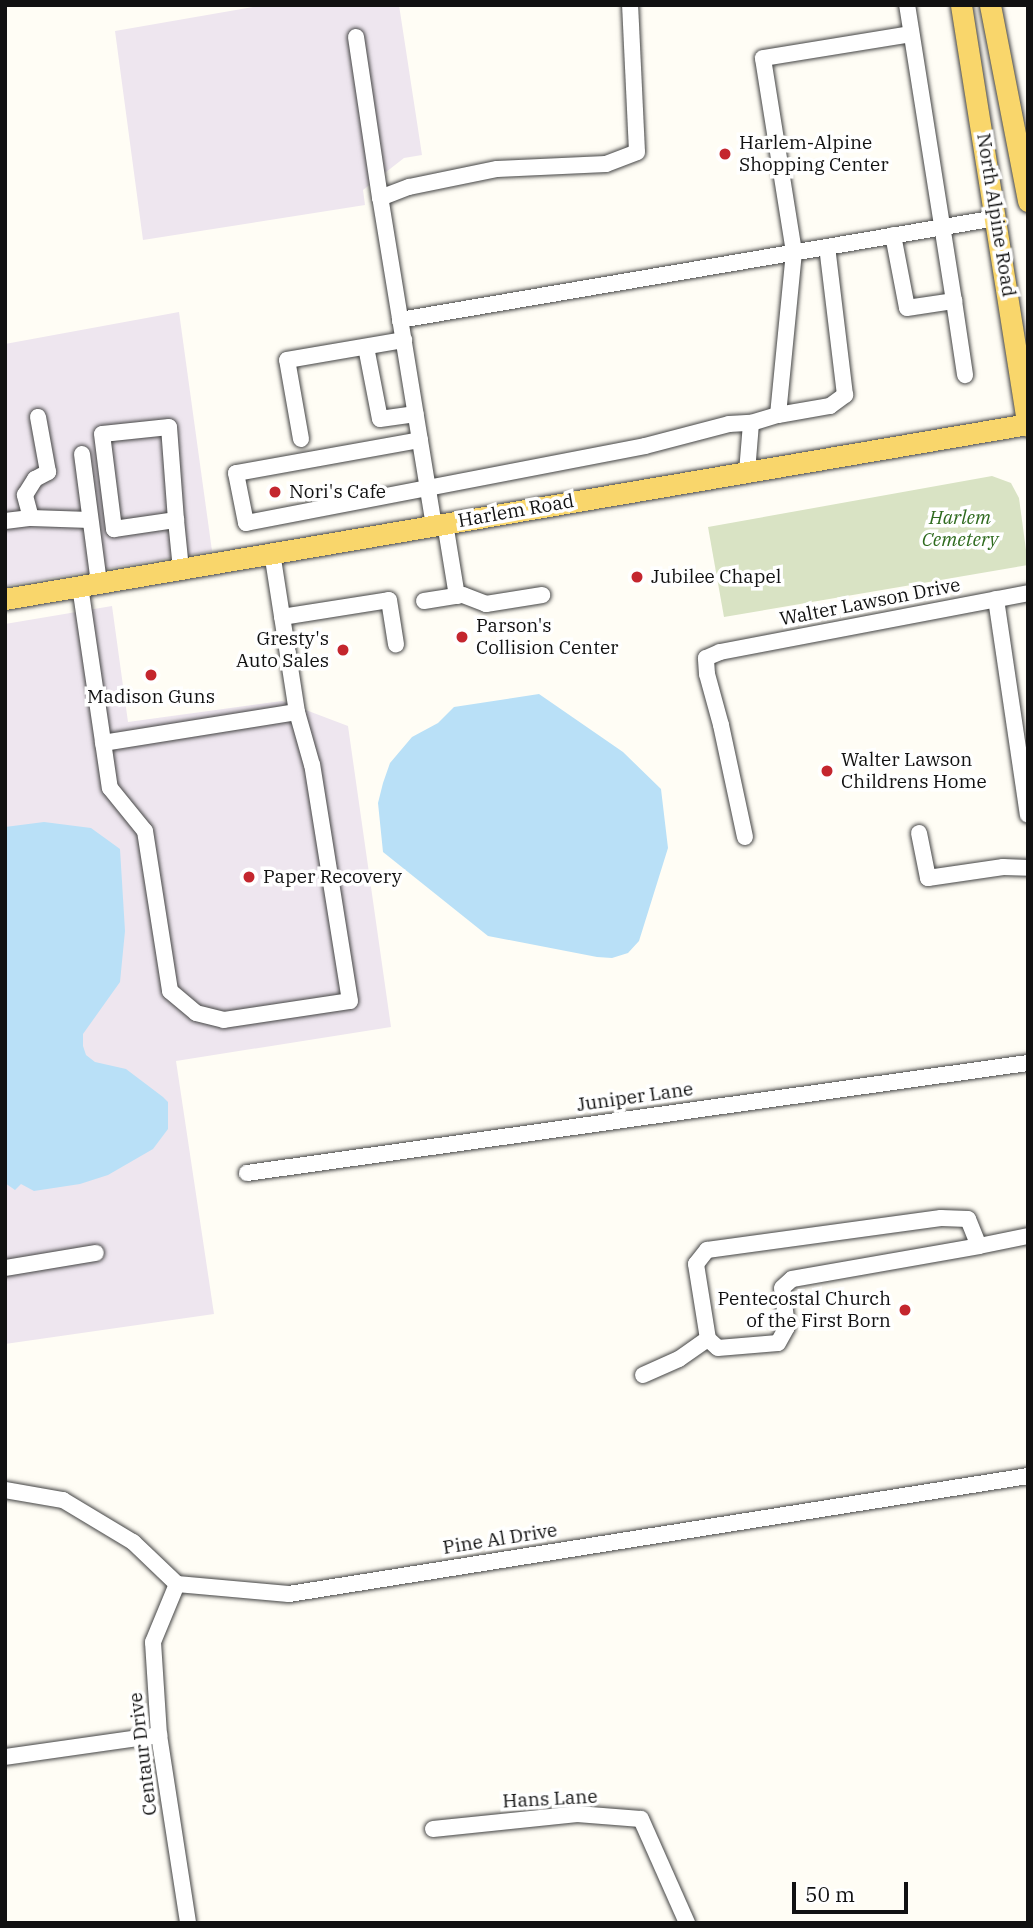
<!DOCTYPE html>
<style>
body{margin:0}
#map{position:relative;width:1033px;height:1928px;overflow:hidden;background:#fffdf5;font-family:"IBM Plex Serif",serif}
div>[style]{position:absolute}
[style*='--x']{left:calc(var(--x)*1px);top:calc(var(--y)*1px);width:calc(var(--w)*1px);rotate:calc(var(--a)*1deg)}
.industrial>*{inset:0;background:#eee6ef}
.cemetery>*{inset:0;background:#d9e3c4}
.water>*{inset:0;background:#b9e0f7}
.roads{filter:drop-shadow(0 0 2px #444) drop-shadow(0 0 2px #444)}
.minor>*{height:16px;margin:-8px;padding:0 8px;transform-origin:8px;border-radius:8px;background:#fff}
.major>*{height:21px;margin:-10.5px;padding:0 10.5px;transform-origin:10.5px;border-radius:10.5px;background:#f9d66b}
.dots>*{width:19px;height:19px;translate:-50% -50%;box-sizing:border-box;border:4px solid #fff;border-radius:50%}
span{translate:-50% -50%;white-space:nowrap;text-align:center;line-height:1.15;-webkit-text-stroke:7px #fff;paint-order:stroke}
.poi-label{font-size:19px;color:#111}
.left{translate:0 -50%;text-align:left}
.right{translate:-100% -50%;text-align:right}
.street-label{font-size:19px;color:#111}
.park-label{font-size:19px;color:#2f6b1f;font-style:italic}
.frame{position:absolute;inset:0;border:7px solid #111;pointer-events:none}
.scale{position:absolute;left:792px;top:1882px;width:116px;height:32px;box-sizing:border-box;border:4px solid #111;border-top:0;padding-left:9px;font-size:21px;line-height:24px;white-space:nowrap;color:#111;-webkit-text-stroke:5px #fff;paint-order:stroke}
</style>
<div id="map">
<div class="industrial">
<div style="clip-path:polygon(265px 5px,399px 5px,422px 155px,404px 158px,363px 190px,365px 205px,143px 240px,115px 31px)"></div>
<div style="clip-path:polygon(179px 312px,212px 551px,5px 586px,5px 344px)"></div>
<div style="clip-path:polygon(112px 606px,128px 722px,282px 701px,348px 726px,391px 1027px,176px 1061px,214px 1314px,5px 1344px,5px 624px)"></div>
</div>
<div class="cemetery">
<div style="clip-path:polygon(992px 476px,1011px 483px,1019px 498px,1028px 565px,724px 617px,708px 527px)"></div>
</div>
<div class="water">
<div style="clip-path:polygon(539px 694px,623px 752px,661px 789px,668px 848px,639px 941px,628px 953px,612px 958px,597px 957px,488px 936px,383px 852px,378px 803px,383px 783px,390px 763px,412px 737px,438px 723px,454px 707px)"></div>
<div style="clip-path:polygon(44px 822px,91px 828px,120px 849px,125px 931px,120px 982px,83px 1034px,83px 1046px,86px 1055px,95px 1062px,126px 1069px,163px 1097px,168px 1102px,168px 1129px,153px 1149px,108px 1175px,80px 1184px,34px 1191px,21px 1184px,15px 1190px,5px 1183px,5px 827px)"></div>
</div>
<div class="roads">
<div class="minor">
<div style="--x:356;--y:37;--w:163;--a:81.5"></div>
<div style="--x:893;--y:235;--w:74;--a:79.1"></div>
<div style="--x:907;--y:308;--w:48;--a:-8.5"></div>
<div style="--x:954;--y:301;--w:300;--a:-99"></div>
<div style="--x:954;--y:301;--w:75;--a:81.5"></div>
<div style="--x:400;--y:320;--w:605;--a:-9.71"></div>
<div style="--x:366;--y:347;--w:73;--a:79"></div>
<div style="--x:380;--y:419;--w:36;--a:-8"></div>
<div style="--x:778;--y:415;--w:53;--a:-9.8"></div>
<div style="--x:830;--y:406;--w:19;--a:-36"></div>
<div style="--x:845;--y:395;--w:149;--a:-96.9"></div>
<div style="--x:301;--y:439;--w:80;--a:-100"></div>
<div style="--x:287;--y:360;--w:119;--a:-9.7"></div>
<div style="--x:420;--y:440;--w:187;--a:169.8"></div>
<div style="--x:236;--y:473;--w:51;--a:78.7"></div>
<div style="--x:246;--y:523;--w:406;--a:-10.9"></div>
<div style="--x:645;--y:446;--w:87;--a:-14.7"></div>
<div style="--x:729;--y:424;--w:22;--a:-3"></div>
<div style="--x:751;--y:423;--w:28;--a:-17"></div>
<div style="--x:778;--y:415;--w:164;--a:-84.4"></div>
<div style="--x:794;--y:252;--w:196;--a:-99.1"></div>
<div style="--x:763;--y:58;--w:150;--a:-9.2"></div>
<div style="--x:82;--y:454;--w:130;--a:82.5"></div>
<div style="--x:747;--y:472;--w:49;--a:-85.3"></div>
<div style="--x:31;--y:518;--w:24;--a:-105"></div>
<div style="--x:25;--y:495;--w:19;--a:-58"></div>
<div style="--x:35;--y:479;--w:15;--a:-28"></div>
<div style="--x:48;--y:472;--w:56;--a:-100.3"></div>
<div style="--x:176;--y:520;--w:93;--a:-94.3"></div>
<div style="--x:169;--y:427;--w:67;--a:174"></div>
<div style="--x:102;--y:434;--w:96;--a:82.8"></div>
<div style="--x:114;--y:529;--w:63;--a:-8.3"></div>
<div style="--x:176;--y:520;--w:49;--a:84.2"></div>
<div style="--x:5;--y:521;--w:26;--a:-7"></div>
<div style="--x:31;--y:518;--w:59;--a:1.9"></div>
<div style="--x:445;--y:523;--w:74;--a:80.7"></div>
<div style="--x:434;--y:526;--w:332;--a:-99.3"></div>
<div style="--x:380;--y:198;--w:31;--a:-21"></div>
<div style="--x:409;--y:187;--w:90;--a:-11.6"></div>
<div style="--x:497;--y:169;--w:109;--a:-2.6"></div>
<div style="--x:606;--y:164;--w:33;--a:-21"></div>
<div style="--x:637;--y:152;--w:147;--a:-92.7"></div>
<div style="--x:80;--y:586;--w:204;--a:81.6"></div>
<div style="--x:110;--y:788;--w:55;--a:50.9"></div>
<div style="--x:145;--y:831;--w:162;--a:81.1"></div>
<div style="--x:170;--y:991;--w:34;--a:40"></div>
<div style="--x:196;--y:1013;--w:29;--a:14"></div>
<div style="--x:224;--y:1020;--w:127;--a:-8.6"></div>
<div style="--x:350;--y:1001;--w:239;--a:-99.1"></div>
<div style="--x:312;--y:765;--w:55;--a:-105.8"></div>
<div style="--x:297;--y:712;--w:161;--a:-98.9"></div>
<div style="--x:996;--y:599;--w:218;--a:81.6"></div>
<div style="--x:424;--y:601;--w:39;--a:-9"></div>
<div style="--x:463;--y:595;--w:25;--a:21"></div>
<div style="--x:486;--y:604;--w:57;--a:-9.1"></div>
<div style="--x:282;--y:617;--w:108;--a:-9"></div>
<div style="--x:389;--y:600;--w:45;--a:81"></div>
<div style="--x:103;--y:743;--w:196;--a:-9.1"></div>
<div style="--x:919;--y:833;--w:46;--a:78.7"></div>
<div style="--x:928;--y:878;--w:76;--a:-8.3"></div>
<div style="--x:1003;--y:867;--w:25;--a:2"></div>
<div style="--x:745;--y:837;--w:115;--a:-102.1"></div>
<div style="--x:721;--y:725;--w:53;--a:-105.4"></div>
<div style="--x:707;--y:674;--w:16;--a:-94"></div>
<div style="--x:706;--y:658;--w:15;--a:-23"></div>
<div style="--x:720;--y:652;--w:314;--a:-10.8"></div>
<div style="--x:247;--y:1173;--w:789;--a:-8.02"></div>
<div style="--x:5;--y:1268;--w:92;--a:-9.4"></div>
<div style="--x:708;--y:1339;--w:13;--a:42"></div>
<div style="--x:718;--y:1348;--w:60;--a:-4.8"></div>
<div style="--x:778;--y:1343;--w:18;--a:-61"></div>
<div style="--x:787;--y:1327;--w:39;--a:-97"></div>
<div style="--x:782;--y:1288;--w:13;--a:-42"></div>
<div style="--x:792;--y:1279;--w:190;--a:-10"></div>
<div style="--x:643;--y:1375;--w:39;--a:-24"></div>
<div style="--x:679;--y:1359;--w:35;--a:-35"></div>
<div style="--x:708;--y:1339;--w:76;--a:-99.1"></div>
<div style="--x:696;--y:1264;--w:18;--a:-52"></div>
<div style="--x:707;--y:1250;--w:236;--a:-7.8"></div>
<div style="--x:941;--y:1218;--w:27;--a:2"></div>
<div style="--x:968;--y:1219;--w:29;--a:68"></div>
<div style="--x:979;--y:1246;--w:50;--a:-11.5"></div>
<div style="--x:5;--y:1490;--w:59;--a:9.8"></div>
<div style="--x:63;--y:1500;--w:82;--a:31"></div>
<div style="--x:133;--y:1542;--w:61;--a:43.7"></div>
<div style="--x:177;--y:1584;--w:112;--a:5.1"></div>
<div style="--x:289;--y:1594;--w:748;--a:-9.07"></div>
<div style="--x:177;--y:1584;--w:63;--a:112.5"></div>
<div style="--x:153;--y:1642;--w:93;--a:86.3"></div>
<div style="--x:159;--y:1735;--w:190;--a:81.2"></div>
<div style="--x:5;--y:1757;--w:156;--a:-8.1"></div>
<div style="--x:433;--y:1829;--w:145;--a:-5.9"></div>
<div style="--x:577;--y:1814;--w:64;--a:4.5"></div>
<div style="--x:641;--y:1819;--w:114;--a:66.1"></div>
</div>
<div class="major">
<div style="--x:961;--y:5;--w:426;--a:81"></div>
<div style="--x:990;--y:5;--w:200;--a:79"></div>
<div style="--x:5;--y:599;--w:1038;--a:-9.71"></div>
</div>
</div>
<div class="dots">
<div style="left:725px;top:154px;background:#c4262e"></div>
<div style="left:275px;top:492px;background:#c4262e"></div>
<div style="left:637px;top:577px;background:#c4262e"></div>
<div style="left:462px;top:637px;background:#c4262e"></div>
<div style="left:343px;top:650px;background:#c4262e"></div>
<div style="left:151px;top:675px;background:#c4262e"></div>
<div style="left:827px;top:771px;background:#c4262e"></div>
<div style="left:249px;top:877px;background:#c4262e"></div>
<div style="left:905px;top:1310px;background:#c4262e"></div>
</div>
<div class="poi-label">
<span class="left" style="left:739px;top:154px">Harlem-Alpine<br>Shopping Center</span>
<span class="left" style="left:289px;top:492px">Nori's Cafe</span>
<span class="left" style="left:651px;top:577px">Jubilee Chapel</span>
<span class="left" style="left:476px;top:637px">Parson's<br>Collision Center</span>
<span class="right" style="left:329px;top:650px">Gresty's<br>Auto Sales</span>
<span style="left:151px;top:697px">Madison Guns</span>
<span class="left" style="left:841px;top:771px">Walter Lawson<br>Childrens Home</span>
<span class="left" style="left:263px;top:877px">Paper Recovery</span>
<span class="right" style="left:891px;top:1310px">Pentecostal Church<br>of the First Born</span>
</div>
<div class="street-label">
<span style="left:996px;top:215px;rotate:81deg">North Alpine Road</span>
<span style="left:516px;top:511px;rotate:-10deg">Harlem Road</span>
<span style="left:870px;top:602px;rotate:-11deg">Walter Lawson Drive</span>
<span style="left:635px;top:1097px;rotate:-8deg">Juniper Lane</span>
<span style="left:500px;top:1539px;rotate:-9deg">Pine Al Drive</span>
<span style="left:143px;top:1754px;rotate:-97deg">Centaur Drive</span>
<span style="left:550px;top:1799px;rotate:-3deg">Hans Lane</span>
</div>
<div class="park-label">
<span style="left:960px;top:529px">Harlem<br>Cemetery</span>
</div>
<div class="frame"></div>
<div class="scale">50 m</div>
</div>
